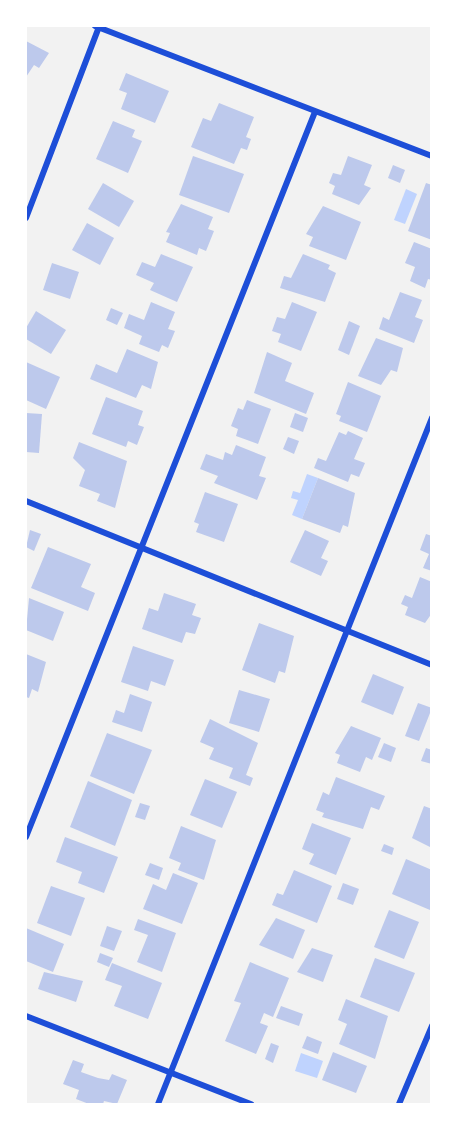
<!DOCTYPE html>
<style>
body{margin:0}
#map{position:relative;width:457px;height:1130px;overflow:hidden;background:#f2f2f2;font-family:Bitter,serif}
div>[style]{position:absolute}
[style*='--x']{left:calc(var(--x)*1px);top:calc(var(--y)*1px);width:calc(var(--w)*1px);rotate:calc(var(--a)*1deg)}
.water>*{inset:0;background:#bfd3fe}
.building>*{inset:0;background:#bdc9ec}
.minor>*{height:6px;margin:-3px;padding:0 3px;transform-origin:3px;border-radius:3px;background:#1d4ed8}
span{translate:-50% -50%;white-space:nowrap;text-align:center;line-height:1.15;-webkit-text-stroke:4.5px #fff;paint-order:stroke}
.frame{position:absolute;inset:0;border:27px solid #fff;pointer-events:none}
</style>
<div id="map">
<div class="water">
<div style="clip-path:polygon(406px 189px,417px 194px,405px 224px,394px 220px)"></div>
<div style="clip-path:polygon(307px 474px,318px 478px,302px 519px,292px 515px,298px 500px,291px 498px,293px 491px,300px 493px)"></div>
<div style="clip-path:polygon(301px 1053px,323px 1061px,317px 1078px,295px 1071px)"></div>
</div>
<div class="building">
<div style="clip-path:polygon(26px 41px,49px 53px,39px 68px,34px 65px,26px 77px)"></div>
<div style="clip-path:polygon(126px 73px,169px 91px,155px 123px,121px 109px,127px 93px,119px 90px)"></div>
<div style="clip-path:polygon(219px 103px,254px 117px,246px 137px,251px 139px,247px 150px,241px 148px,234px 164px,191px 147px,203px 118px,211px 121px)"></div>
<div style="clip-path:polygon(113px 121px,135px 130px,132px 137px,142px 141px,128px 173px,96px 159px)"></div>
<div style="clip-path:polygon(193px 156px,244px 174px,229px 213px,179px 195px)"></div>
<div style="clip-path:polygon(348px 156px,372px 165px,364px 185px,371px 188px,359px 205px,332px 194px,335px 186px,329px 183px,333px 173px,341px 175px)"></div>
<div style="clip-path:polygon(393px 165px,405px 170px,400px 183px,388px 178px)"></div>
<div style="clip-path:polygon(103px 183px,134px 201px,119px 227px,88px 209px)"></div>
<div style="clip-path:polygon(426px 183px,432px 185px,432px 240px,408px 231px)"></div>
<div style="clip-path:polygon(181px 204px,213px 217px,208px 229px,214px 231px,206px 251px,199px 248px,197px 255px,166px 242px,170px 233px,166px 232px)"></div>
<div style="clip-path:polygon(323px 206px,361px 222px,346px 260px,309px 246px,313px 237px,306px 234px)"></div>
<div style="clip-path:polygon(87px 223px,114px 238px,100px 265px,72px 250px)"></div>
<div style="clip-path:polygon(414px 242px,432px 249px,432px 280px,428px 279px,425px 288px,410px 281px,415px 267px,405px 263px)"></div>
<div style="clip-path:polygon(161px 254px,193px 267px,177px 302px,150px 290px,154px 283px,136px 275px,142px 262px,155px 267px)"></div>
<div style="clip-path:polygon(303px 254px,330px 265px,328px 269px,336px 273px,325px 302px,280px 288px,284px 276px,291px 278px)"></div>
<div style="clip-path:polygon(52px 263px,79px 272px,70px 299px,43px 290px)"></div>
<div style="clip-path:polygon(400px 292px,422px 300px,415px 317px,423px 320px,414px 343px,379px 329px,383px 317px,389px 320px)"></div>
<div style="clip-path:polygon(151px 302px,175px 312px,168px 329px,175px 331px,168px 348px,162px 345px,159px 352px,139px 344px,142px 336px,124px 328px,129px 314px,144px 320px)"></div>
<div style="clip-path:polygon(292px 302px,317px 312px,301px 351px,278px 342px,281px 334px,272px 331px,277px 317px,285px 319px)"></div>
<div style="clip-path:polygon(111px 308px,123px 313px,117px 325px,106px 320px)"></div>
<div style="clip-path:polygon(36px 311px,66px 330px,51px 354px,26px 339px,26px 328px)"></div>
<div style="clip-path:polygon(349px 321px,360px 326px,349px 355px,338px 350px)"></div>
<div style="clip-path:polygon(376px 338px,403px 348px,397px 372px,391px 370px,381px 385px,358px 376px)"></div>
<div style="clip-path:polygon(127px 349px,158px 362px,151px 389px,142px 385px,136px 398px,90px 379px,96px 364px,117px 373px)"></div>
<div style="clip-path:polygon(267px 352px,292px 363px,285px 381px,314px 393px,306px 414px,254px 393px)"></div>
<div style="clip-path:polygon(26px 362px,60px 377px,46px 409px,26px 400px)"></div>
<div style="clip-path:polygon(348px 382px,381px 396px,367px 432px,339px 421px,341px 416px,336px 414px)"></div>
<div style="clip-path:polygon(106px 397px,143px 411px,138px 425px,144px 427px,137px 445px,128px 441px,126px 447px,92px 434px)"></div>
<div style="clip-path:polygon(247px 400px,271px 409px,258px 444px,236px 436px,238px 429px,231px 426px,238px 408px,243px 410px)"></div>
<div style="clip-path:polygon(26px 413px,42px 414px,39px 453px,26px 452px)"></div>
<div style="clip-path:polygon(295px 413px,308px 418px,303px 432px,290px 427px)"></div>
<div style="clip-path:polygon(348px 431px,363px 438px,354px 459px,365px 463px,359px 477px,351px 474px,348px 482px,314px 468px,318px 458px,326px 461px,339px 432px,346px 435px)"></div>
<div style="clip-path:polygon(288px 437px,299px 441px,294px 454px,283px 449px)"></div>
<div style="clip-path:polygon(79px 442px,127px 461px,115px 508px,97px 501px,100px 494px,79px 486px,85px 470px,73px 458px)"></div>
<div style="clip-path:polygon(236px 445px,266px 457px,259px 476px,266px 478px,257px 500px,214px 483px,218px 476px,200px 469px,206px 454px,223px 460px,225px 452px,232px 455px)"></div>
<div style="clip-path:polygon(318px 478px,355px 493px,348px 527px,343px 525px,340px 533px,302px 519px)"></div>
<div style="clip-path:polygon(205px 492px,238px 504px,224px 542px,196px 532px,199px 524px,194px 522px)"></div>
<div style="clip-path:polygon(30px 530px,41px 534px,34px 551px,26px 547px)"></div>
<div style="clip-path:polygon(305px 530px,329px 541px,321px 558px,328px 561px,321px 576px,290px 562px)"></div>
<div style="clip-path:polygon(426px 534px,432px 536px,432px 571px,423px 568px,429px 554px,420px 550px)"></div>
<div style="clip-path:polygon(48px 547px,91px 564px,81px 587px,95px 593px,88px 611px,31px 588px)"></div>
<div style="clip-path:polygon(420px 577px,432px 582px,432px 613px,425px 623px,405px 615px,408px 607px,401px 604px,405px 595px,412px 598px)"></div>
<div style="clip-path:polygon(164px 593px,196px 604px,192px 615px,201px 618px,195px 634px,186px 632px,182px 643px,142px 629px,149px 608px,158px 611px)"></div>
<div style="clip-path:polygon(29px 598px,64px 612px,53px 641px,26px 630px)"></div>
<div style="clip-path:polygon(259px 623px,294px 636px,285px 673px,279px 671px,275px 683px,242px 670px)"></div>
<div style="clip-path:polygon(133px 646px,174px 660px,165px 686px,151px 681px,148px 691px,121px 682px)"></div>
<div style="clip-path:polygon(26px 654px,46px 662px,38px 692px,32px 689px,29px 698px,26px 697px)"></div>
<div style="clip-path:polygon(373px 674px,404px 687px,393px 715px,361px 702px)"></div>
<div style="clip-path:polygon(239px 690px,270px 699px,259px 732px,229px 723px)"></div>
<div style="clip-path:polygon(130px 694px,152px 702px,142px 732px,112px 722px,116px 710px,124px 713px)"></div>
<div style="clip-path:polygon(418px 703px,432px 708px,419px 741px,405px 736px)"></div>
<div style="clip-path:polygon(210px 719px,258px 743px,246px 775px,253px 778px,250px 786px,229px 778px,233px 768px,209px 759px,214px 748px,200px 742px)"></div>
<div style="clip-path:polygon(351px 726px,381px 738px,372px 760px,366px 757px,360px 772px,337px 763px,340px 755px,335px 753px)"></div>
<div style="clip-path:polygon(107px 733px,152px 750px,134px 794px,90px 776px)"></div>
<div style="clip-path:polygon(384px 743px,396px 748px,391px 762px,378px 757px)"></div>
<div style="clip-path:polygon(426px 748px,432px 750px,432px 764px,421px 761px)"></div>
<div style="clip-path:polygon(336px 777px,385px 796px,379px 810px,371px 807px,363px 829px,322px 817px,324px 813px,316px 810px,323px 792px,329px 795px)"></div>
<div style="clip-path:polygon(205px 779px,237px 792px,222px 828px,190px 815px)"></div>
<div style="clip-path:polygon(88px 781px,132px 800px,115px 846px,70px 827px)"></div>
<div style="clip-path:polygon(140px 803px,150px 806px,145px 820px,135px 817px)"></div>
<div style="clip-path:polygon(424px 806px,432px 809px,432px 848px,412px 838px)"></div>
<div style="clip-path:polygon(312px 823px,351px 838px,336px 875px,309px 864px,314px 854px,302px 849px)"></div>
<div style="clip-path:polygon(181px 826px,216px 840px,204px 880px,178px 870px,181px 863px,169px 858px)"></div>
<div style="clip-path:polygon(65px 837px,118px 857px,104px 893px,78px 883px,82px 872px,56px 862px)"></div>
<div style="clip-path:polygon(384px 844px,394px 848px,392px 855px,381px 851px)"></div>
<div style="clip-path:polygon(406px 859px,432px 870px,430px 910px,392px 894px)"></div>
<div style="clip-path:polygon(150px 863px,163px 868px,159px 880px,145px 875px)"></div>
<div style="clip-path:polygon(294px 870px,332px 886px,317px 923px,272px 905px,277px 893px,283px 895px)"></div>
<div style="clip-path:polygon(173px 873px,198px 883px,182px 924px,143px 909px,153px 884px,166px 890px)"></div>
<div style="clip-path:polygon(343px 883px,359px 889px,353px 905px,337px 899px)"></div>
<div style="clip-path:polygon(51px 886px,85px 898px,71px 936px,37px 923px)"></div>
<div style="clip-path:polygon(389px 910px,419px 922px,404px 959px,374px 947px)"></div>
<div style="clip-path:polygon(276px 918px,305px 930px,293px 959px,259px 945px)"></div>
<div style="clip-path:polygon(138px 919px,176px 933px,162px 972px,137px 962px,148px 935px,134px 930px)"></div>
<div style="clip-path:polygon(107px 926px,122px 931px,114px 951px,100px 946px)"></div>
<div style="clip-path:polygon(26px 928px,64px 944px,53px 972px,26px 961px)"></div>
<div style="clip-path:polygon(312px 948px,333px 955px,323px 982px,297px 972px)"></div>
<div style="clip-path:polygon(100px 953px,113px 958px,109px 967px,97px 962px)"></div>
<div style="clip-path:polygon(375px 958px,415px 973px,399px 1012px,360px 997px)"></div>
<div style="clip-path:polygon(250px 962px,289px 978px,273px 1017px,264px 1013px,260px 1023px,268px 1026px,256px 1054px,225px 1041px,241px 1003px,234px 1001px)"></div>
<div style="clip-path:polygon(112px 963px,162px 983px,148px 1019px,114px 1006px,122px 986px,105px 980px)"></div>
<div style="clip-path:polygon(44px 972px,83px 981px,76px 1002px,38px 989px)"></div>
<div style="clip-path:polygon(346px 999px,388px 1016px,375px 1059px,339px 1044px,347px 1024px,338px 1020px)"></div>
<div style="clip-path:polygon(281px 1006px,303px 1014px,299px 1026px,276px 1018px)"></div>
<div style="clip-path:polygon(307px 1036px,322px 1042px,318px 1054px,302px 1048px)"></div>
<div style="clip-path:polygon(271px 1043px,279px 1046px,273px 1063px,265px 1059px)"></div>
<div style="clip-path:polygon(333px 1052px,367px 1066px,356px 1093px,322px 1080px)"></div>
<div style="clip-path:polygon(73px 1060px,84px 1064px,81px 1072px,98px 1078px,109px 1080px,112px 1074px,127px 1080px,117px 1104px,104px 1101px,103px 1104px,89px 1104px,76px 1099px,79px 1090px,63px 1084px)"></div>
</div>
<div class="minor">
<div style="--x:95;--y:26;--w:361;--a:21.1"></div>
<div style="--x:26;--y:218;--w:204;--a:-69.1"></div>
<div style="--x:26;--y:501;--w:438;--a:22"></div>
<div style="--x:26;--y:837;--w:780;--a:-68.27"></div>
<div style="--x:26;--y:1016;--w:242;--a:21.4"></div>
<div style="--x:158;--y:1104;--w:739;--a:-68.23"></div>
<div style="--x:399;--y:1104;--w:85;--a:-67.1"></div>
</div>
<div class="frame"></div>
</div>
